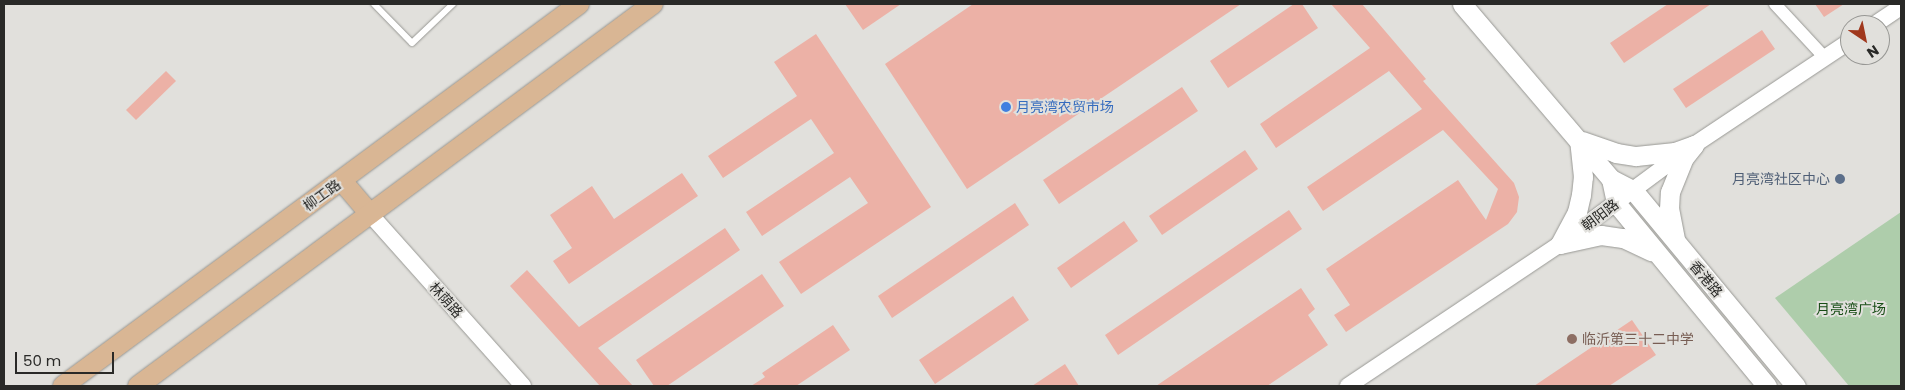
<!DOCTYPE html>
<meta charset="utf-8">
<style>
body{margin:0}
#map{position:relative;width:1905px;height:390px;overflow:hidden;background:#e1e0dc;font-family:Poppins,"Noto Sans SC",sans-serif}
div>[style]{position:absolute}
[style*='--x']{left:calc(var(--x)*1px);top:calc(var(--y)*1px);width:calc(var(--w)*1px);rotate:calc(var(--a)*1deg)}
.green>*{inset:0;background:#aecdab}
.building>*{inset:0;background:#ecb1a6}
.roads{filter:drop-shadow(0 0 1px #989894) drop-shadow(0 0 1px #989894)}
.service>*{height:6px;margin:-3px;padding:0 3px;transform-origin:3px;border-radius:3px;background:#fff}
.minor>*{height:12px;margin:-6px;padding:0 6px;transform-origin:6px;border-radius:6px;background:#fff}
.tertiary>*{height:16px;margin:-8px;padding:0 8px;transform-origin:8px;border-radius:8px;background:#fff}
.secondary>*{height:19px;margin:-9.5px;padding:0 9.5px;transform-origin:9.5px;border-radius:9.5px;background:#fff}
.primary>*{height:20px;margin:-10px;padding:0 10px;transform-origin:10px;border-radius:10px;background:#d9b694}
.dots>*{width:14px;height:14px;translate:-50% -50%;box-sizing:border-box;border:2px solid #e1e0dc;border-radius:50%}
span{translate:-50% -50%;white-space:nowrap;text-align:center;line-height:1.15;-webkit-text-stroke:4px #e1e0dc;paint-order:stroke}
.shop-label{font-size:14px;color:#366cbe}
.left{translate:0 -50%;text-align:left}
.service-label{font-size:14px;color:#4e5e75}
.right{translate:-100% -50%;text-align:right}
.street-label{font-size:14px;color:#292927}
.park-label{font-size:14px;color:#184d16}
.education-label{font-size:14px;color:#785e54}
.frame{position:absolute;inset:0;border:5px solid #292927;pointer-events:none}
.north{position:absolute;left:1840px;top:15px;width:50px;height:50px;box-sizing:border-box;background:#e1e0dc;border:1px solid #979794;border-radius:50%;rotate:146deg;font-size:14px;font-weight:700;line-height:20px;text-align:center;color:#292927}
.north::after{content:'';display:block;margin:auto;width:18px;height:22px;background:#a0381d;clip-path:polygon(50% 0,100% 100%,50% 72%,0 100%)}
.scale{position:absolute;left:15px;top:352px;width:99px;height:22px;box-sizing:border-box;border:2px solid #292927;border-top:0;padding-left:6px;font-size:15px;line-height:18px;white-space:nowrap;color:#292927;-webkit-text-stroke:4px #e1e0dc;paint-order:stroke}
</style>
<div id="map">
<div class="green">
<div style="clip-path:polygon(1901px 212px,1901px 386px,1849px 386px,1775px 298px)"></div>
</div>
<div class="building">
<div style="clip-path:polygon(845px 4px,901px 4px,863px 30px)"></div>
<div style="clip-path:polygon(973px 4px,1241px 4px,967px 189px,885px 64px)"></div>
<div style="clip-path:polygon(1294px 4px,1302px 4px,1318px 28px,1228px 88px,1210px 61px)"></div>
<div style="clip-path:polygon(1331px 4px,1362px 4px,1426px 79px,1423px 81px,1514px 183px,1519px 197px,1517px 212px,1508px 224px,1346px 332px,1334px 315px,1350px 305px,1326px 269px,1458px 180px,1486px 220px,1498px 189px,1443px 130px,1323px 211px,1307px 187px,1422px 109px,1389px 71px,1276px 148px,1260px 124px,1370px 48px)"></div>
<div style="clip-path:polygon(1668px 4px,1711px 4px,1624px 63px,1610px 43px)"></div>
<div style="clip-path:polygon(1815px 4px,1844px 4px,1824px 17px)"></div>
<div style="clip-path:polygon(1762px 30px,1775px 49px,1686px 108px,1673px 89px)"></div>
<div style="clip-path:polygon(816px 34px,931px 207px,801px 294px,779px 262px,868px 203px,850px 177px,762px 236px,746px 212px,834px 153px,811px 119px,723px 178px,708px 156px,797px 96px,774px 62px)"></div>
<div style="clip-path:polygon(166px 71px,176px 81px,136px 120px,126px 110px)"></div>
<div style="clip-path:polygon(1182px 87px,1198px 111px,1059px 204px,1043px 180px)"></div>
<div style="clip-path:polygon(1245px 150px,1258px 169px,1162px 235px,1149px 216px)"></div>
<div style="clip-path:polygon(682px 173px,698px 196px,569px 284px,553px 261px,572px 248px,550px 215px,592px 186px,614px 219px)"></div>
<div style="clip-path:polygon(1015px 203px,1029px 225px,892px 318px,878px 296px)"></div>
<div style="clip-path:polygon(1289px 210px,1302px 229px,1118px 355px,1105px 335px)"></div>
<div style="clip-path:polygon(1124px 221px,1138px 241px,1071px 288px,1057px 268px)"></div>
<div style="clip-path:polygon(725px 228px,740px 250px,598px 348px,633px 386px,600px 386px,510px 286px,527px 270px,579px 327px)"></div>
<div style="clip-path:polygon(762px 274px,784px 306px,667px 386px,654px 386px,636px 360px)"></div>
<div style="clip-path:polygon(1301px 288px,1315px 309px,1308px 315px,1328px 345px,1267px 386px,1156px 386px)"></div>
<div style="clip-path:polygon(1013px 296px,1029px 320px,935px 384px,919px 360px)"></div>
<div style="clip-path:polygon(1632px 320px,1656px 355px,1609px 386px,1534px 386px)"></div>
<div style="clip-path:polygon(833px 325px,850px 350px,796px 386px,751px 386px,765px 377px,762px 373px)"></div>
<div style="clip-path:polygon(1065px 364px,1079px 386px,1032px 386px)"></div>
</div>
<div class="roads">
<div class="service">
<div style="--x:374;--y:4;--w:54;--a:45.7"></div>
<div style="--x:412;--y:43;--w:57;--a:-43.6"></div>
</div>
<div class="minor">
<div style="--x:1775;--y:4;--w:74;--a:47.2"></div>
</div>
<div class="tertiary">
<div style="--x:1874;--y:25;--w:32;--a:-34"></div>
<div style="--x:370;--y:214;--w:230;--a:48.3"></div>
<div style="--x:1348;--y:386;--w:255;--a:-33.8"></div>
<div style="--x:1560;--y:244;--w:167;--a:-36.5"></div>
<div style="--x:1694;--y:145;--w:187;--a:-33.7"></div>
</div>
<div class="secondary">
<div style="--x:1462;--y:4;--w:230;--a:49.6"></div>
<div style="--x:1611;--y:179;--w:25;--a:27"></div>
<div style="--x:1633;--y:190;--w:255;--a:50.3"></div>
<div style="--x:1582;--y:141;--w:36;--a:19"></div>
<div style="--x:1616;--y:153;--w:20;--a:9"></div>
<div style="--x:1636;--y:156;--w:39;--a:-6"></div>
<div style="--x:1675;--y:152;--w:20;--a:-20"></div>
<div style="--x:1611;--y:179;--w:25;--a:78"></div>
<div style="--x:1616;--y:203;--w:237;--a:50.5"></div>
<div style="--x:1675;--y:239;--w:31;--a:-101"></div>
<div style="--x:1669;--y:209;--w:17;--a:-87"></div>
<div style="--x:1670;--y:192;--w:35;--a:-68"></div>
<div style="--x:1683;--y:159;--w:18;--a:-52"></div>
<div style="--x:1560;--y:244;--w:36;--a:-62"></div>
<div style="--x:1577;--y:212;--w:17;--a:-77"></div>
<div style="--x:1581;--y:195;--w:18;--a:-84"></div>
<div style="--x:1583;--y:177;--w:36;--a:-96"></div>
<div style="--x:1560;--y:244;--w:42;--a:-12.4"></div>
<div style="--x:1601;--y:235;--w:22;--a:8"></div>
<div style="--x:1623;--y:238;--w:31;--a:25"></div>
</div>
<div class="primary">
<div style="--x:342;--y:181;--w:43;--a:49.7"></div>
<div style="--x:63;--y:386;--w:642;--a:-36.51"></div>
<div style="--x:138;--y:386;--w:641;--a:-36.57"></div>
</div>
</div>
<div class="dots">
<div style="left:1006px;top:107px;background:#3f7fe0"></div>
<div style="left:1840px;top:179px;background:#5c6f8a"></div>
<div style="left:1572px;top:339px;background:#8d6e63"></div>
</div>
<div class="shop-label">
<span class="left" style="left:1016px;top:107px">月亮湾农贸市场</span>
</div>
<div class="service-label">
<span class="right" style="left:1830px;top:179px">月亮湾社区中心</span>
</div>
<div class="street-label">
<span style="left:322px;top:195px;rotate:-36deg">柳工路</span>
<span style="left:1600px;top:215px;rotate:-37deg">朝阳路</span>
<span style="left:1706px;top:279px;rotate:50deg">香港路</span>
<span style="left:446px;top:300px;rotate:48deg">林荫路</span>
</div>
<div class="park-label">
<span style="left:1851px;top:309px">月亮湾广场</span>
</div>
<div class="education-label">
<span class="left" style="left:1582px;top:339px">临沂第三十二中学</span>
</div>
<div class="frame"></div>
<div class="north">N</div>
<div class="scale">50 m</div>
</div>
